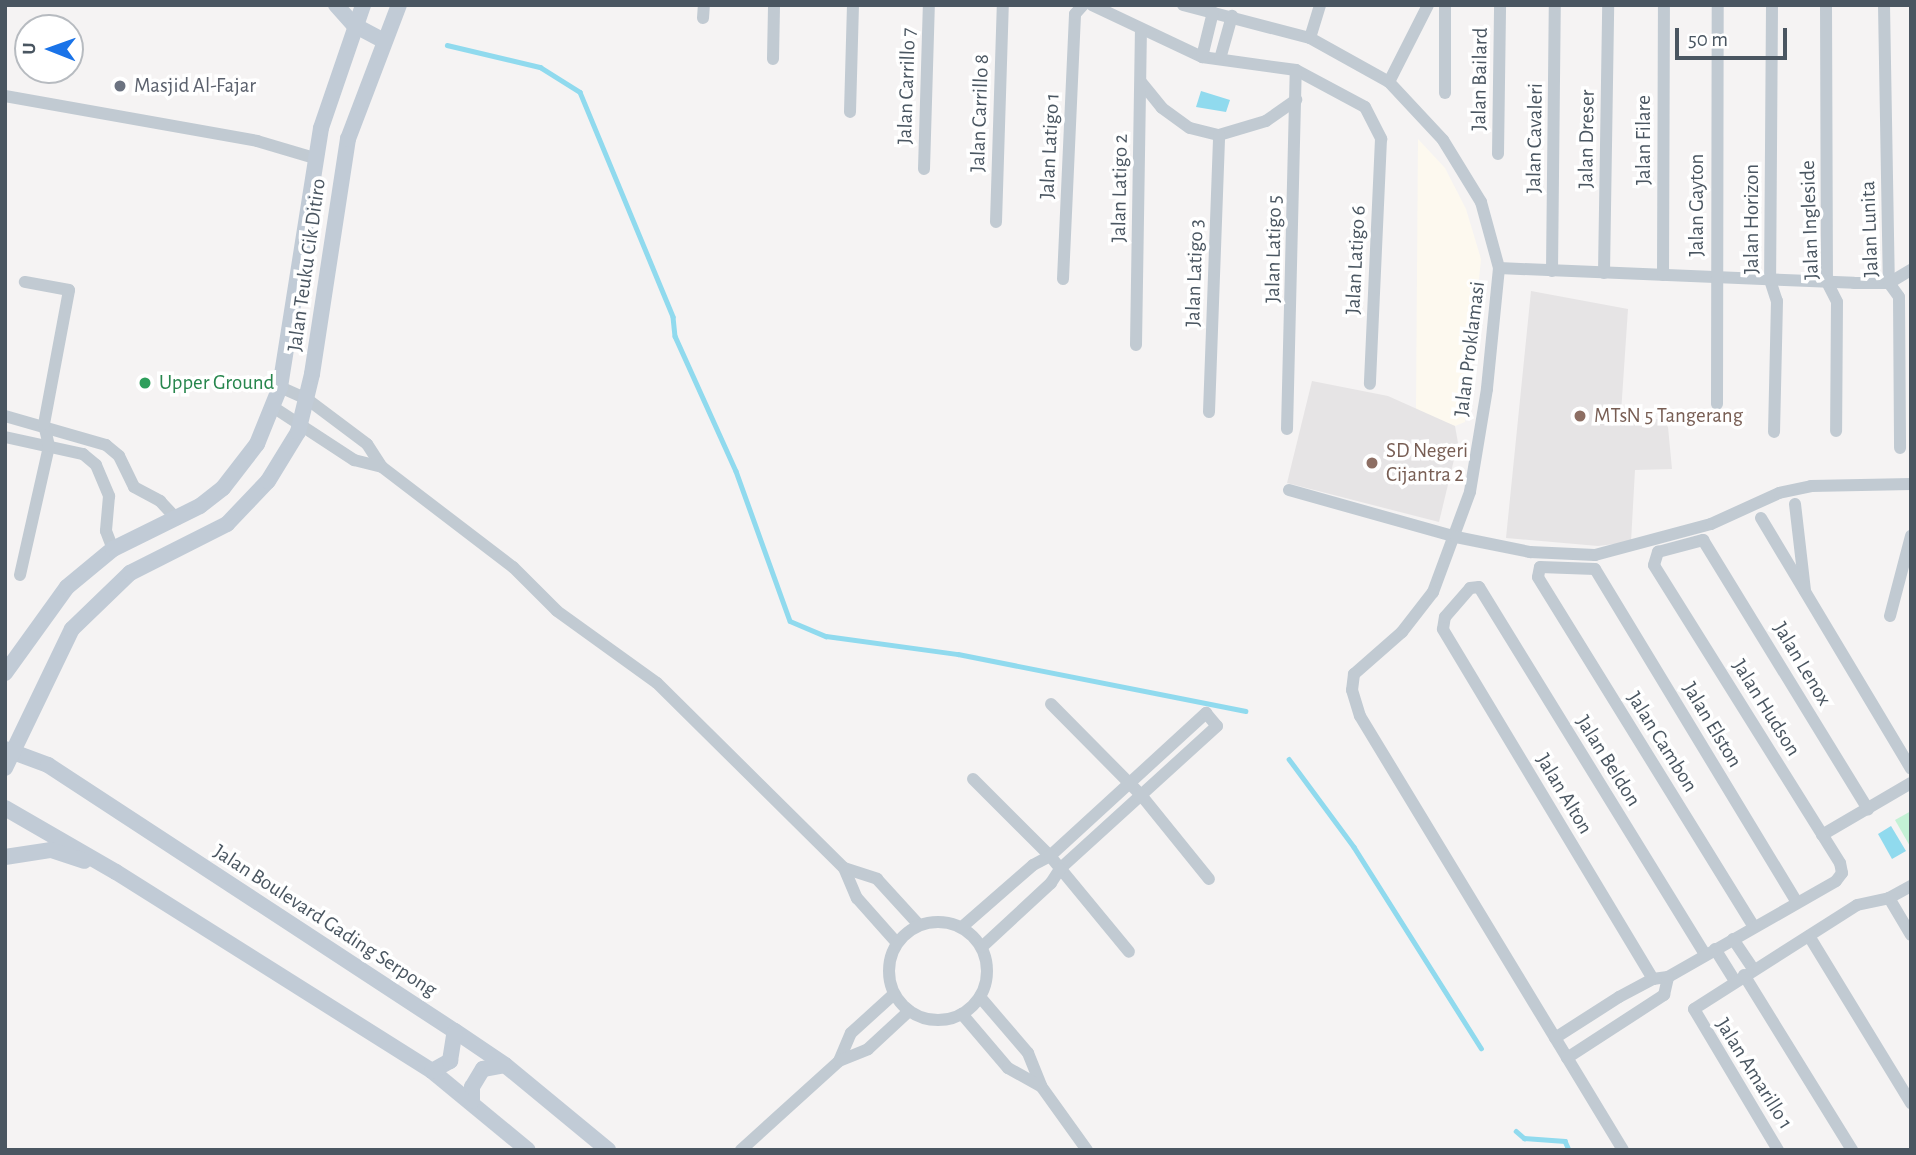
<!DOCTYPE html>
<style>
body{margin:0}
#map{position:relative;width:1916px;height:1155px;overflow:hidden;background:#f5f3f3;font-family:"Alegreya Sans",sans-serif}
div>[style]{position:absolute}
[style*='--x']{left:calc(var(--x)*1px);top:calc(var(--y)*1px);width:calc(var(--w)*1px);rotate:calc(var(--a)*1deg)}
.commercial>*{inset:0;background:#fdf9ef}
.education>*{inset:0;background:#e6e4e5}
.green>*{inset:0;background:#c3f1d5}
.water>*{inset:0;background:#90daee}
.stream>*{height:4.5px;margin:-2.25px;padding:0 2.25px;transform-origin:2.25px;border-radius:2.25px;background:#90daee}
.street>*{height:12px;margin:-6px;padding:0 6px;transform-origin:6px;border-radius:6px;background:#c1cad2}
.street>.ring{margin:-6px;padding:0;box-sizing:content-box;background:none;border:12px solid #c1cad2;border-radius:50%}
.secondary>*{height:16px;margin:-8px;padding:0 8px;transform-origin:8px;border-radius:8px;background:#c1cbd6}
.dots>*{width:19px;height:19px;translate:-50% -50%;box-sizing:border-box;border:4px solid #fff;border-radius:50%}
span{translate:-50% -50%;white-space:nowrap;text-align:center;line-height:1.15;-webkit-text-stroke:7px #fff;paint-order:stroke}
.street-label{font-size:21px;color:#4a5661}
.worship-label{font-size:21px;color:#5b616d}
.left{translate:0 -50%;text-align:left}
.leisure-label{font-size:21px;color:#27864d}
.education-label{font-size:21px;color:#785e54}
.frame{position:absolute;inset:0;border:7px solid #4a5661;pointer-events:none}
.north{position:absolute;left:14px;top:14px;width:70px;height:70px;box-sizing:border-box;background:#fff;border:2px solid #b7bbc0;border-radius:50%;rotate:271deg;font-size:19px;font-weight:700;line-height:28px;text-align:center;color:#4a5661}
.north::after{content:'';display:block;margin:auto;width:24px;height:32px;background:#1a73e8;clip-path:polygon(50% 0,100% 100%,50% 72%,0 100%)}
.scale{position:absolute;left:1675px;top:28px;width:112px;height:32px;box-sizing:border-box;border:4px solid #4a5661;border-top:0;padding-left:9px;font-size:21px;line-height:24px;white-space:nowrap;color:#4a5661;-webkit-text-stroke:5px #fff;paint-order:stroke}
</style>
<div id="map">
<div class="commercial">
<div style="clip-path:polygon(1418px 139px,1445px 168px,1466px 209px,1481px 259px,1465px 422px,1455px 426px,1416px 411px)"></div>
</div>
<div class="education">
<div style="clip-path:polygon(1531px 291px,1628px 309px,1621px 413px,1662px 420px,1668px 427px,1672px 469px,1635px 470px,1631px 542px,1598px 546px,1506px 538px)"></div>
<div style="clip-path:polygon(1312px 381px,1388px 396px,1455px 426px,1458px 443px,1439px 522px,1287px 483px)"></div>
</div>
<div class="green">
<div style="clip-path:polygon(1911px 811px,1911px 848px,1895px 820px)"></div>
</div>
<div class="water">
<div style="clip-path:polygon(1201px 91px,1230px 100px,1226px 112px,1196px 107px)"></div>
<div style="clip-path:polygon(1891px 826px,1906px 851px,1892px 859px,1878px 834px)"></div>
</div>
<div class="stream">
<div style="--x:447;--y:45;--w:96;--a:13.3"></div>
<div style="--x:540;--y:67;--w:47;--a:32"></div>
<div style="--x:580;--y:92;--w:243;--a:67.5"></div>
<div style="--x:673;--y:317;--w:19;--a:84"></div>
<div style="--x:675;--y:336;--w:148;--a:65.7"></div>
<div style="--x:736;--y:471;--w:159;--a:70.2"></div>
<div style="--x:790;--y:621;--w:39;--a:23"></div>
<div style="--x:826;--y:636;--w:133;--a:7.8"></div>
<div style="--x:958;--y:654;--w:293;--a:11.2"></div>
<div style="--x:1289;--y:759;--w:109;--a:53.5"></div>
<div style="--x:1354;--y:847;--w:238;--a:57.7"></div>
<div style="--x:1516;--y:1131;--w:11;--a:41"></div>
<div style="--x:1524;--y:1138;--w:41;--a:4.2"></div>
<div style="--x:1565;--y:1141;--w:10;--a:66"></div>
</div>
<div class="street">
<div style="--x:1092;--y:5;--w:122;--a:25.3"></div>
<div style="--x:1202;--y:57;--w:95;--a:7.9"></div>
<div style="--x:1296;--y:70;--w:78;--a:28.2"></div>
<div style="--x:1365;--y:107;--w:36;--a:63"></div>
<div style="--x:1381;--y:139;--w:245;--a:92.6"></div>
<div style="--x:1183;--y:5;--w:131;--a:14.6"></div>
<div style="--x:1310;--y:38;--w:90;--a:29.1"></div>
<div style="--x:1389;--y:82;--w:79;--a:47"></div>
<div style="--x:1443;--y:140;--w:73;--a:58.5"></div>
<div style="--x:1481;--y:202;--w:68;--a:74.7"></div>
<div style="--x:1499;--y:268;--w:122;--a:95.7"></div>
<div style="--x:1487;--y:389;--w:104;--a:99.4"></div>
<div style="--x:1470;--y:492;--w:107;--a:110.3"></div>
<div style="--x:1433;--y:592;--w:51;--a:127.8"></div>
<div style="--x:1402;--y:632;--w:64;--a:138.8"></div>
<div style="--x:1354;--y:674;--w:16;--a:97"></div>
<div style="--x:1352;--y:690;--w:27;--a:73"></div>
<div style="--x:1360;--y:716;--w:507;--a:58.78"></div>
<div style="--x:1772;--y:5;--w:275;--a:90.4"></div>
<div style="--x:1770;--y:280;--w:22;--a:72"></div>
<div style="--x:1777;--y:301;--w:131;--a:91.3"></div>
<div style="--x:1826;--y:5;--w:277;--a:89.8"></div>
<div style="--x:1827;--y:282;--w:22;--a:63"></div>
<div style="--x:1837;--y:302;--w:129;--a:90.4"></div>
<div style="--x:1884;--y:5;--w:278;--a:89"></div>
<div style="--x:1889;--y:283;--w:17;--a:54"></div>
<div style="--x:1899;--y:297;--w:151;--a:89.6"></div>
<div style="--x:703;--y:18;--w:13;--a:-86"></div>
<div style="--x:1310;--y:38;--w:34;--a:-73"></div>
<div style="--x:1202;--y:57;--w:46;--a:-76.3"></div>
<div style="--x:773;--y:59;--w:54;--a:-88.9"></div>
<div style="--x:1220;--y:59;--w:45;--a:-74.4"></div>
<div style="--x:1141;--y:82;--w:33;--a:51"></div>
<div style="--x:1162;--y:108;--w:34;--a:36"></div>
<div style="--x:1190;--y:128;--w:30;--a:14"></div>
<div style="--x:1219;--y:135;--w:49;--a:-16.6"></div>
<div style="--x:1266;--y:121;--w:37;--a:-35"></div>
<div style="--x:1389;--y:82;--w:86;--a:-63.1"></div>
<div style="--x:1445;--y:93;--w:88;--a:-90"></div>
<div style="--x:5;--y:96;--w:256;--a:10.1"></div>
<div style="--x:257;--y:141;--w:59;--a:16.6"></div>
<div style="--x:850;--y:112;--w:107;--a:-88.4"></div>
<div style="--x:1498;--y:154;--w:149;--a:-89.2"></div>
<div style="--x:924;--y:169;--w:164;--a:-88.3"></div>
<div style="--x:996;--y:222;--w:217;--a:-88.2"></div>
<div style="--x:1499;--y:268;--w:355;--a:2.4"></div>
<div style="--x:1854;--y:283;--w:35;--a:0"></div>
<div style="--x:1889;--y:283;--w:26;--a:-31"></div>
<div style="--x:1552;--y:271;--w:266;--a:-89.4"></div>
<div style="--x:1604;--y:273;--w:268;--a:-89.1"></div>
<div style="--x:1663;--y:275;--w:270;--a:-89.8"></div>
<div style="--x:1063;--y:279;--w:265;--a:-87.4"></div>
<div style="--x:1075;--y:14;--w:12;--a:-48"></div>
<div style="--x:1136;--y:345;--w:314;--a:-89.1"></div>
<div style="--x:280;--y:387;--w:30;--a:24"></div>
<div style="--x:307;--y:399;--w:75;--a:36.9"></div>
<div style="--x:367;--y:444;--w:27;--a:57"></div>
<div style="--x:382;--y:467;--w:165;--a:37.4"></div>
<div style="--x:513;--y:567;--w:62;--a:45"></div>
<div style="--x:557;--y:611;--w:123;--a:35.8"></div>
<div style="--x:657;--y:683;--w:263;--a:44.7"></div>
<div style="--x:844;--y:868;--w:33;--a:67"></div>
<div style="--x:857;--y:898;--w:60;--a:48.4"></div>
<div style="--x:1717;--y:404;--w:399;--a:-89.9"></div>
<div style="--x:273;--y:407;--w:97;--a:33.2"></div>
<div style="--x:354;--y:460;--w:29;--a:14"></div>
<div style="--x:1209;--y:412;--w:277;--a:-87.9"></div>
<div style="--x:5;--y:416;--w:105;--a:16"></div>
<div style="--x:106;--y:445;--w:17;--a:40"></div>
<div style="--x:119;--y:456;--w:34;--a:64"></div>
<div style="--x:134;--y:487;--w:30;--a:28"></div>
<div style="--x:160;--y:501;--w:25;--a:47"></div>
<div style="--x:1287;--y:429;--w:359;--a:-88.6"></div>
<div style="--x:5;--y:437;--w:80;--a:12.3"></div>
<div style="--x:83;--y:454;--w:17;--a:40"></div>
<div style="--x:96;--y:465;--w:34;--a:67"></div>
<div style="--x:109;--y:496;--w:35;--a:95"></div>
<div style="--x:106;--y:531;--w:19;--a:69"></div>
<div style="--x:1289;--y:490;--w:173;--a:15.7"></div>
<div style="--x:1456;--y:537;--w:76;--a:11.5"></div>
<div style="--x:1530;--y:552;--w:65;--a:2.6"></div>
<div style="--x:1595;--y:555;--w:120;--a:-15"></div>
<div style="--x:1711;--y:524;--w:75;--a:-24.5"></div>
<div style="--x:1779;--y:493;--w:33;--a:-12"></div>
<div style="--x:1811;--y:486;--w:100;--a:-1.1"></div>
<div style="--x:1795;--y:504;--w:88;--a:83.4"></div>
<div style="--x:1761;--y:518;--w:292;--a:59.1"></div>
<div style="--x:20;--y:575;--w:132;--a:-77.3"></div>
<div style="--x:49;--y:446;--w:23;--a:-103"></div>
<div style="--x:44;--y:424;--w:136;--a:-79.4"></div>
<div style="--x:69;--y:290;--w:45;--a:-169.7"></div>
<div style="--x:1890;--y:616;--w:83;--a:-75.3"></div>
<div style="--x:1051;--y:704;--w:128;--a:45.3"></div>
<div style="--x:1141;--y:795;--w:108;--a:51"></div>
<div style="--x:973;--y:779;--w:109;--a:45"></div>
<div style="--x:1050;--y:856;--w:124;--a:50.5"></div>
<div style="--x:1822;--y:835;--w:103;--a:-30.3"></div>
<div style="--x:844;--y:868;--w:35;--a:18"></div>
<div style="--x:877;--y:879;--w:62;--a:47.6"></div>
<div style="--x:1889;--y:898;--w:43;--a:59.3"></div>
<div class="ring" style="left:889px;top:922px;width:86px;height:86px"></div>
<div style="--x:962;--y:927;--w:94;--a:-41.1"></div>
<div style="--x:1033;--y:865;--w:19;--a:-28"></div>
<div style="--x:1050;--y:856;--w:212;--a:-42.5"></div>
<div style="--x:1206;--y:713;--w:17;--a:50"></div>
<div style="--x:1217;--y:726;--w:212;--a:137.7"></div>
<div style="--x:1060;--y:869;--w:17;--a:123"></div>
<div style="--x:1051;--y:883;--w:94;--a:137.2"></div>
<div style="--x:1754;--y:927;--w:411;--a:-121.7"></div>
<div style="--x:1538;--y:577;--w:10;--a:-79"></div>
<div style="--x:1540;--y:567;--w:55;--a:2.1"></div>
<div style="--x:1595;--y:569;--w:388;--a:58.8"></div>
<div style="--x:1809;--y:936;--w:196;--a:58.6"></div>
<div style="--x:1733;--y:939;--w:36;--a:56"></div>
<div style="--x:1715;--y:949;--w:38;--a:58"></div>
<div style="--x:1744;--y:975;--w:206;--a:58.3"></div>
<div style="--x:1653;--y:979;--w:408;--a:-121"></div>
<div style="--x:1443;--y:629;--w:12;--a:-81"></div>
<div style="--x:1445;--y:617;--w:38;--a:-49"></div>
<div style="--x:1470;--y:588;--w:9;--a:-6"></div>
<div style="--x:1479;--y:587;--w:432;--a:58.4"></div>
<div style="--x:980;--y:997;--w:74;--a:49.4"></div>
<div style="--x:1028;--y:1053;--w:35;--a:68"></div>
<div style="--x:1041;--y:1086;--w:79;--a:54.3"></div>
<div style="--x:962;--y:1014;--w:71;--a:49.6"></div>
<div style="--x:1008;--y:1068;--w:38;--a:29"></div>
<div style="--x:1555;--y:1038;--w:76;--a:-32.6"></div>
<div style="--x:1619;--y:997;--w:38;--a:-28"></div>
<div style="--x:1653;--y:979;--w:15;--a:-8"></div>
<div style="--x:1668;--y:977;--w:193;--a:-29.7"></div>
<div style="--x:1836;--y:881;--w:10;--a:-53"></div>
<div style="--x:1842;--y:873;--w:10;--a:-101"></div>
<div style="--x:1840;--y:863;--w:351;--a:-122"></div>
<div style="--x:1654;--y:565;--w:14;--a:-73"></div>
<div style="--x:1658;--y:552;--w:47;--a:-14.9"></div>
<div style="--x:1703;--y:540;--w:316;--a:58.5"></div>
<div style="--x:1567;--y:1058;--w:116;--a:-33"></div>
<div style="--x:1664;--y:995;--w:18;--a:-77"></div>
<div style="--x:839;--y:1061;--w:30;--a:-67"></div>
<div style="--x:851;--y:1033;--w:58;--a:-42.2"></div>
<div style="--x:741;--y:1150;--w:132;--a:-42.2"></div>
<div style="--x:839;--y:1061;--w:31;--a:-22"></div>
<div style="--x:868;--y:1049;--w:56;--a:-42.8"></div>
<div style="--x:1778;--y:1150;--w:164;--a:-120.8"></div>
<div style="--x:1694;--y:1009;--w:193;--a:-32.5"></div>
<div style="--x:1857;--y:905;--w:33;--a:-12"></div>
<div style="--x:1889;--y:898;--w:25;--a:-29"></div>
</div>
<div class="secondary">
<div style="--x:336;--y:5;--w:27;--a:48"></div>
<div style="--x:354;--y:25;--w:32;--a:28"></div>
<div style="--x:5;--y:673;--w:106;--a:-54.2"></div>
<div style="--x:67;--y:587;--w:60;--a:-39.6"></div>
<div style="--x:113;--y:549;--w:97;--a:-26.3"></div>
<div style="--x:200;--y:506;--w:29;--a:-38"></div>
<div style="--x:223;--y:488;--w:56;--a:-52.3"></div>
<div style="--x:257;--y:444;--w:61;--a:-68"></div>
<div style="--x:280;--y:387;--w:262;--a:-81"></div>
<div style="--x:321;--y:128;--w:130;--a:-71.1"></div>
<div style="--x:5;--y:749;--w:46;--a:20.4"></div>
<div style="--x:48;--y:765;--w:486;--a:33.2"></div>
<div style="--x:455;--y:1031;--w:60;--a:34.2"></div>
<div style="--x:505;--y:1065;--w:134;--a:39.5"></div>
<div style="--x:5;--y:768;--w:154;--a:-64.3"></div>
<div style="--x:72;--y:629;--w:81;--a:-44"></div>
<div style="--x:130;--y:573;--w:109;--a:-26.8"></div>
<div style="--x:227;--y:524;--w:59;--a:-46.4"></div>
<div style="--x:268;--y:481;--w:57;--a:-58.5"></div>
<div style="--x:298;--y:432;--w:60;--a:-76.4"></div>
<div style="--x:312;--y:374;--w:238;--a:-81.3"></div>
<div style="--x:348;--y:139;--w:143;--a:-69.2"></div>
<div style="--x:5;--y:808;--w:128;--a:30"></div>
<div style="--x:116;--y:872;--w:373;--a:32.2"></div>
<div style="--x:432;--y:1071;--w:124;--a:39.5"></div>
<div style="--x:5;--y:857;--w:47;--a:-8.7"></div>
<div style="--x:51;--y:850;--w:35;--a:18"></div>
<div style="--x:432;--y:1071;--w:21;--a:-29"></div>
<div style="--x:450;--y:1061;--w:30;--a:-81"></div>
<div style="--x:472;--y:1101;--w:14;--a:-90"></div>
<div style="--x:472;--y:1087;--w:21;--a:-59"></div>
<div style="--x:483;--y:1069;--w:22;--a:-10"></div>
</div>
<div class="dots">
<div style="left:120px;top:86px;background:#6b7280"></div>
<div style="left:145px;top:383px;background:#2e9e5b"></div>
<div style="left:1580px;top:416px;background:#8d6e63"></div>
<div style="left:1372px;top:463px;background:#8d6e63"></div>
</div>
<div class="street-label">
<span style="left:1480px;top:79px;rotate:-89deg">Jalan Bailard</span>
<span style="left:907px;top:86px;rotate:-88deg">Jalan Carrillo 7</span>
<span style="left:980px;top:113px;rotate:-88deg">Jalan Carrillo 8</span>
<span style="left:1535px;top:138px;rotate:-89deg">Jalan Cavaleri</span>
<span style="left:1587px;top:139px;rotate:-89deg">Jalan Dreser</span>
<span style="left:1644px;top:140px;rotate:-90deg">Jalan Filare</span>
<span style="left:1050px;top:146px;rotate:-87deg">Jalan Latigo 1</span>
<span style="left:1120px;top:188px;rotate:-89deg">Jalan Latigo 2</span>
<span style="left:1697px;top:205px;rotate:-90deg">Jalan Gayton</span>
<span style="left:1752px;top:219px;rotate:-90deg">Jalan Horizon</span>
<span style="left:1810px;top:220px;rotate:-92deg">Jalan Ingleside</span>
<span style="left:1870px;top:229px;rotate:-92deg">Jalan Lunita</span>
<span style="left:1274px;top:249px;rotate:-89deg">Jalan Latigo 5</span>
<span style="left:1356px;top:260px;rotate:-87deg">Jalan Latigo 6</span>
<span style="left:307px;top:265px;rotate:-82deg">Jalan Teuku Cik Ditiro</span>
<span style="left:1195px;top:273px;rotate:-88deg">Jalan Latigo 3</span>
<span style="left:1470px;top:349px;rotate:-83deg">Jalan Proklamasi</span>
<span style="left:1802px;top:664px;rotate:59deg">Jalan Lenox</span>
<span style="left:1766px;top:708px;rotate:58deg">Jalan Hudson</span>
<span style="left:1712px;top:725px;rotate:59deg">Jalan Elston</span>
<span style="left:1662px;top:742px;rotate:58deg">Jalan Cambon</span>
<span style="left:1608px;top:761px;rotate:58deg">Jalan Beldon</span>
<span style="left:1564px;top:794px;rotate:59deg">Jalan Alton</span>
<span style="left:325px;top:921px;rotate:33deg">Jalan Boulevard Gading Serpong</span>
<span style="left:1754px;top:1074px;rotate:58deg">Jalan Amarillo 1</span>
</div>
<div class="worship-label">
<span class="left" style="left:134px;top:86px">Masjid Al-Fajar</span>
</div>
<div class="leisure-label">
<span class="left" style="left:159px;top:383px">Upper Ground</span>
</div>
<div class="education-label">
<span class="left" style="left:1594px;top:416px">MTsN 5 Tangerang</span>
<span class="left" style="left:1386px;top:463px">SD Negeri<br>Cijantra 2</span>
</div>
<div class="frame"></div>
<div class="north">U</div>
<div class="scale">50 m</div>
</div>
